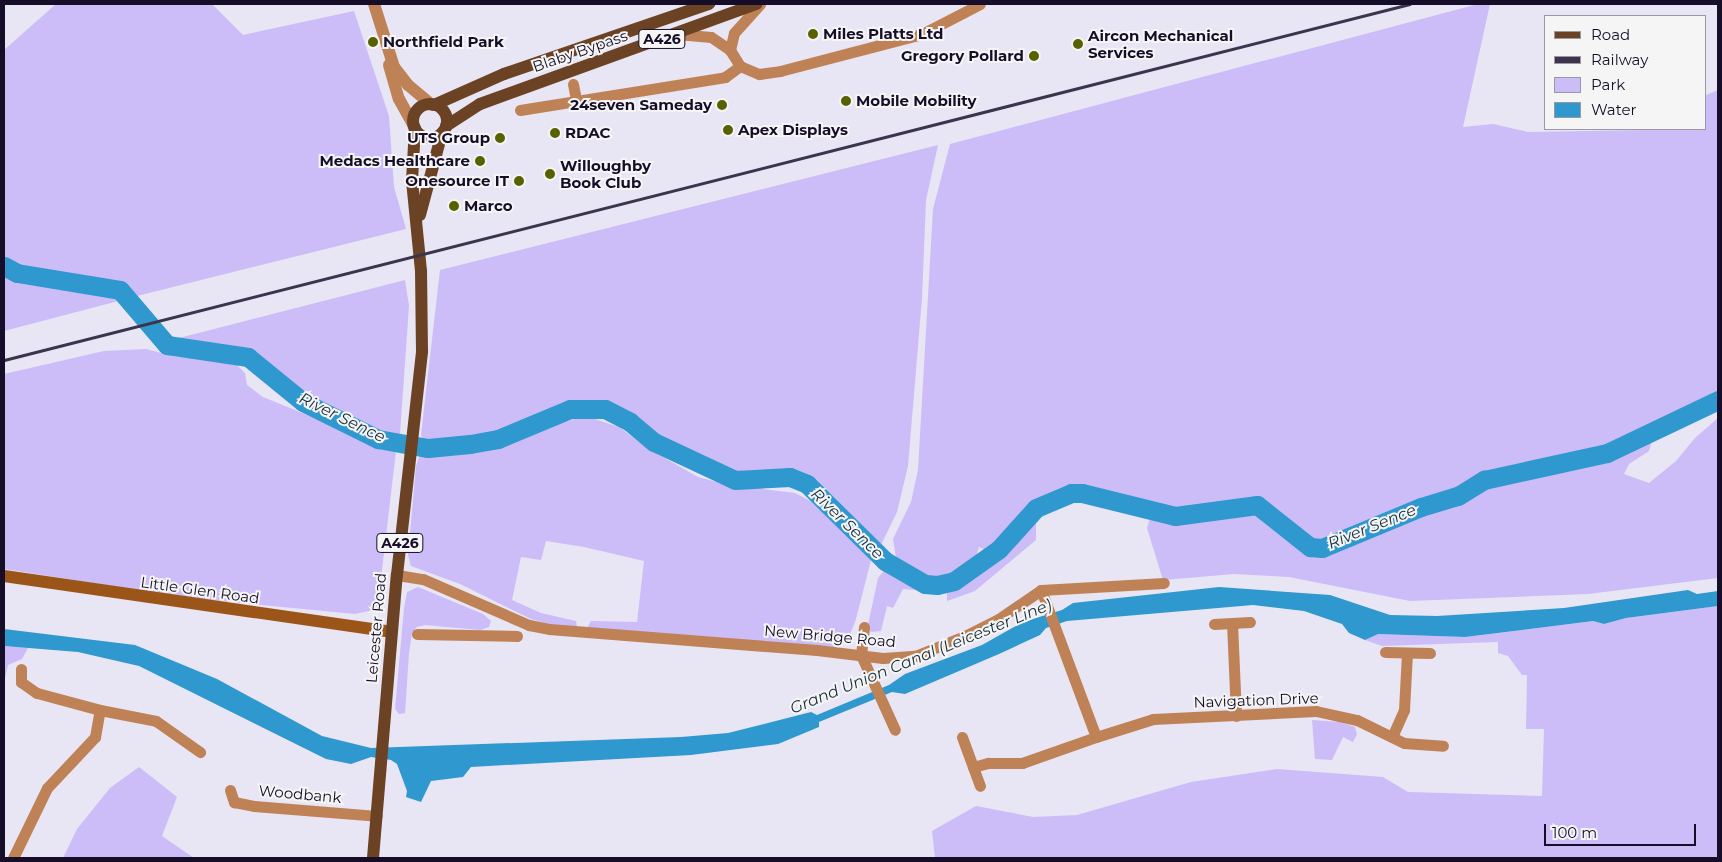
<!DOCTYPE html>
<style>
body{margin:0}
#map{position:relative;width:1722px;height:862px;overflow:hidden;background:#e8e5f4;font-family:Montserrat,sans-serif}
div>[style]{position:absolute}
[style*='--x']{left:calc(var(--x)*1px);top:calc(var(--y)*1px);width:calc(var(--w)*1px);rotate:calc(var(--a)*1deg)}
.green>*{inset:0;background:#ccbdf8}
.water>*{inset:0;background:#2f98ce}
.river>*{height:19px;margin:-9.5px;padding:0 9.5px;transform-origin:9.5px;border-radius:9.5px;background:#2f98ce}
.minor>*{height:11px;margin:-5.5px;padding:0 5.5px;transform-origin:5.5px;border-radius:5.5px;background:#bf8256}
.tertiary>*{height:12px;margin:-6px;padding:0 6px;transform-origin:6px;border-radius:6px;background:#bf8256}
.secondary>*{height:12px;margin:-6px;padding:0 6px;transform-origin:6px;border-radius:6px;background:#9b5518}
.primary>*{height:12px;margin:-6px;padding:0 6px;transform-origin:6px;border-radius:6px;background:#6b4223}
.primary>.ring{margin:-6px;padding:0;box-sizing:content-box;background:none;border:12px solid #6b4223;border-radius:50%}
.rail>*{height:3px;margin:-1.5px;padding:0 1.5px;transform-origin:1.5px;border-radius:1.5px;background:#3c344d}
.dots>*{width:14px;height:14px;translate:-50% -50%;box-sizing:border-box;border:2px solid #f5f5f5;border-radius:50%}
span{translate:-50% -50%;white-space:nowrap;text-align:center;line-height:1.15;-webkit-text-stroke:4px #f5f5f5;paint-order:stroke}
.shield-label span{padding:1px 4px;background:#f5f5f5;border:1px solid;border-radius:4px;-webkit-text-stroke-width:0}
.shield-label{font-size:14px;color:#160d28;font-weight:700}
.poi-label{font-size:15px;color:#160d28;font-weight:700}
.left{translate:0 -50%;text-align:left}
.right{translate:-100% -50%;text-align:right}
.street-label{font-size:15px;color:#160d28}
.water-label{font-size:16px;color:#162c39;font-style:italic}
.frame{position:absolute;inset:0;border:5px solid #160d28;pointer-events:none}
.legend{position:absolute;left:1544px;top:15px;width:162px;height:115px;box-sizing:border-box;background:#f5f5f5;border:1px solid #9c98a3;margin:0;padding:6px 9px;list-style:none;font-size:15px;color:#160d28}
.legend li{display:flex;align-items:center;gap:10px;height:25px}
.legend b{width:25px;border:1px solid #9c98a3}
.scale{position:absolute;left:1544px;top:824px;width:152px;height:22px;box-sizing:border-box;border:2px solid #160d28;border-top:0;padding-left:6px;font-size:15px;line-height:18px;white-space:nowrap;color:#160d28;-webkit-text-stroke:4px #f5f5f5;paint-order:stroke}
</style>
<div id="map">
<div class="green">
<div style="clip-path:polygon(56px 4px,212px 4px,243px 35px,354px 11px,389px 116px,394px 187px,406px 229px,137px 296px,107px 285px,33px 275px,4px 261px,4px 50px)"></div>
<div style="clip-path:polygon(1478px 4px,1490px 4px,1463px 127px,1493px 124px,1528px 132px,1706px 129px,1706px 95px,1718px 90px,1718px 395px,1657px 423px,1649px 451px,1629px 464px,1624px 474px,1649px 483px,1676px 461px,1695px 438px,1718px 418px,1718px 578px,1588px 594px,1410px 601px,1289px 577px,1234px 574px,1163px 580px,1147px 528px,1155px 502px,1145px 500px,1139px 504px,1084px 485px,1064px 488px,1031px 505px,1015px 528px,997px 546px,988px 551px,979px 547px,975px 560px,964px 569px,945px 578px,930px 576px,905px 566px,896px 558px,893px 539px,911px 502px,918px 470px,933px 209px,950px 144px)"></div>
<div style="clip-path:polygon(938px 145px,926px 200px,922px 298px,908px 466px,897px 512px,879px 549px,806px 479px,777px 473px,734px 477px,659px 442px,622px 414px,600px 406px,570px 405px,495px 438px,426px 446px,421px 435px,440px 270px)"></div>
<div style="clip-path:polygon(4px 274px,25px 283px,104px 292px,126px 299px,4px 331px)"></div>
<div style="clip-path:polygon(405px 280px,409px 306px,400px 434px,397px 437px,385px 437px,370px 427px,289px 393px,245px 352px,191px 346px,179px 338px)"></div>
<div style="clip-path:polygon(146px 349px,177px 357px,225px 359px,235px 363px,245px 373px,247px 385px,263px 397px,396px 451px,378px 604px,374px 610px,355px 614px,189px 598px,4px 569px,4px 374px,104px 351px)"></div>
<div style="clip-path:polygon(589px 417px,619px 427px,647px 448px,698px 477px,728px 485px,795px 493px,814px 503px,866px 547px,872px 556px,856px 619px,847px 642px,833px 647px,587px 628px,591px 621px,637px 622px,644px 561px,584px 547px,546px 541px,541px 560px,521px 557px,512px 600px,541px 613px,576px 621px,577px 627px,555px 626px,531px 619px,460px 584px,411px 566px,408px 555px,416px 466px,420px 454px,485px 447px,574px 419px)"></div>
<div style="clip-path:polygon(1030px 523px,1036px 524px,1036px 540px,975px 591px,947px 601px,947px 591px,1011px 547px)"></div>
<div style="clip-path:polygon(886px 568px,901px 575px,908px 582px,939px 592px,903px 589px,893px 608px,887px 606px,881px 631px,873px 632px,868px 631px,868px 625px,878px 578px)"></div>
<div style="clip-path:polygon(418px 587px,483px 614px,491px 621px,489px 627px,480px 630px,425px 625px,417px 627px,412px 633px,409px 653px,405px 713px,399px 714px,395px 709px,404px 608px,407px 592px)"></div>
<div style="clip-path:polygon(1718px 606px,1718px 858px,935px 858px,932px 831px,976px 806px,1033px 817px,1077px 815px,1191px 782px,1277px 769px,1383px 777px,1408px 792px,1542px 796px,1544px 729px,1526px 729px,1527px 675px,1522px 675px,1508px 656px,1498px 653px,1498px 642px,1382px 646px,1365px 640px,1377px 634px,1465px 637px,1593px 621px,1604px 624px,1626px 618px)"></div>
<div style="clip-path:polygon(4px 646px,28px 648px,22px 659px,8px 665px,4px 683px)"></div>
<div style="clip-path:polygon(1312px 720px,1339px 722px,1355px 727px,1357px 734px,1353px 742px,1343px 737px,1332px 760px,1315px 759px)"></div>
<div style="clip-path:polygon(139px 767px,177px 797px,162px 836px,194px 858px,63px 858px,77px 829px,110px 788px)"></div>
</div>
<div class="water">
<div style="clip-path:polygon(1219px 587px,1330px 595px,1390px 615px,1437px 616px,1564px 608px,1688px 590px,1697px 594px,1718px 591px,1718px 606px,1626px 618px,1604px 624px,1593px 621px,1465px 637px,1378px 634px,1365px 640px,1349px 633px,1342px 624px,1304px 611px,1253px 605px,1067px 621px,1046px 628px,1040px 635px,999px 654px,905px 694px,892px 692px,819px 722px,819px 727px,778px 744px,691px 755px,471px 767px,463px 777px,431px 781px,421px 802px,406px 797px,407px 791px,397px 764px,391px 760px,371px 757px,351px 764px,326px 759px,139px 666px,78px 652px,4px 646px,4px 629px,135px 645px,217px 679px,322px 736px,371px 748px,681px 737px,728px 733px,811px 712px,817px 715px,889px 685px,905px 674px,982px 645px,1023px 622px,1062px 610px,1073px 603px)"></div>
</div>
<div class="river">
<div style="--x:4;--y:266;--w:15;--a:28"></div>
<div style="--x:17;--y:273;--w:104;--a:9.4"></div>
<div style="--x:120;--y:290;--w:72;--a:49.5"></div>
<div style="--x:167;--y:345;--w:82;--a:8.4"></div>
<div style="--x:248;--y:357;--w:71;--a:39.3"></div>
<div style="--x:303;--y:402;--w:84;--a:26.3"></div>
<div style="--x:378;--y:439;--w:51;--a:10.2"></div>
<div style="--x:428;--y:448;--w:42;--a:-5.4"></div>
<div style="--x:470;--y:444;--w:28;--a:-10"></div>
<div style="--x:498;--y:439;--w:78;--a:-22.6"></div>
<div style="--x:570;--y:409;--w:35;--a:0"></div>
<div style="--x:605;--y:409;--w:28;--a:27"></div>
<div style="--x:630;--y:422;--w:31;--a:40"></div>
<div style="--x:654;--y:442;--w:89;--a:25.1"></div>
<div style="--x:735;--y:480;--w:55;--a:-3.1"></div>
<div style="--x:790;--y:477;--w:18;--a:22"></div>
<div style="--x:807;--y:484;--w:110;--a:44.6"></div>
<div style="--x:885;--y:561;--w:46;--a:29.9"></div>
<div style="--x:925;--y:584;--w:12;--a:5"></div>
<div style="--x:937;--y:585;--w:17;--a:-13"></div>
<div style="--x:954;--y:581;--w:55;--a:-35.4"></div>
<div style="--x:999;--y:549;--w:55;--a:-47.9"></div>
<div style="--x:1036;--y:508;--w:38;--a:-23"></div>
<div style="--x:1071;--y:493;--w:11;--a:0"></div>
<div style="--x:1082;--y:493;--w:96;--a:13.9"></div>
<div style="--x:1175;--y:516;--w:83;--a:-7.6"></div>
<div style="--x:1257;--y:505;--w:68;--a:38.4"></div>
<div style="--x:1310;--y:547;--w:12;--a:5"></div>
<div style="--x:1322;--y:548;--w:107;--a:-22.5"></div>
<div style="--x:1421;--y:507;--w:39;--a:-17"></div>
<div style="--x:1458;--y:496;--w:31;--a:-32"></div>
<div style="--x:1484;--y:480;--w:126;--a:-12.4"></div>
<div style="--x:1607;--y:453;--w:123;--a:-25.5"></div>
</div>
<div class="minor">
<div style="--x:677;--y:34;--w:34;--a:5"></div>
<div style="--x:711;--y:37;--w:23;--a:34"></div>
<div style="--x:730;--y:50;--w:19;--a:58"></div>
<div style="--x:730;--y:50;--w:17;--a:-77"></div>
<div style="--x:734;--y:33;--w:39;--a:-48"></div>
<div style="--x:573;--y:84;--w:16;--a:79"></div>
<div style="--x:520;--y:110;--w:208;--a:-9.1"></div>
<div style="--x:725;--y:77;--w:19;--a:-36"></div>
<div style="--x:740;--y:66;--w:21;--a:23"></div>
<div style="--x:759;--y:74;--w:21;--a:-8"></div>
<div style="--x:780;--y:71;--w:147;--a:-14.6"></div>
<div style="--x:922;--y:34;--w:65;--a:-27.3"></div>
<div style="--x:397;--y:575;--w:26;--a:9"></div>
<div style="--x:423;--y:579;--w:116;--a:23.5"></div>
<div style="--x:529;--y:625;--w:20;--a:11"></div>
<div style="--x:549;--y:629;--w:269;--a:4.5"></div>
<div style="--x:817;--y:650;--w:66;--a:6.9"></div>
<div style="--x:883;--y:658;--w:32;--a:-4"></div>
<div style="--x:915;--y:656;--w:56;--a:-22"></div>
<div style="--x:967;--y:635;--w:34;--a:-27"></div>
<div style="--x:997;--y:620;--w:53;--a:-34.3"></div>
<div style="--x:1041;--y:590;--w:123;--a:-3.3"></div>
<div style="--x:1232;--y:623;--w:93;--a:87.5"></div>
<div style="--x:1214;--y:624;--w:36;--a:-3"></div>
<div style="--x:864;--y:627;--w:28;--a:96"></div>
<div style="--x:861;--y:655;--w:82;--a:65.6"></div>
<div style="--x:417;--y:634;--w:100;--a:1.1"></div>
<div style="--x:1385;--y:652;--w:45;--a:1.3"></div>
<div style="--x:21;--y:669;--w:13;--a:90"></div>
<div style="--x:21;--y:682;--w:19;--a:35"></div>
<div style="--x:37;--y:693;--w:65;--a:15.1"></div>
<div style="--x:962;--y:737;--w:52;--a:69.8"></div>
<div style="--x:1096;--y:737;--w:60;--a:-17.5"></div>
<div style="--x:1153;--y:719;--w:163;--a:-2.8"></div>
<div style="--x:1316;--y:711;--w:42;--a:12.4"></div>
<div style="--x:1357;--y:720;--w:52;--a:26.1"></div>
<div style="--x:1404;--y:743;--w:39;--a:4"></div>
<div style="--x:1392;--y:737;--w:30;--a:-66"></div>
<div style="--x:1404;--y:710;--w:57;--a:-87"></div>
<div style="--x:973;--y:767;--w:16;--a:-15"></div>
<div style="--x:988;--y:763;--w:34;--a:0"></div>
<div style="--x:1022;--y:763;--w:78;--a:-19.4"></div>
<div style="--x:1096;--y:737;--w:157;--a:-110.5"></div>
<div style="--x:230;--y:790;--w:13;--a:72"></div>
<div style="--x:234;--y:802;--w:20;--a:11"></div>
<div style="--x:254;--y:806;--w:123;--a:4.6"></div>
<div style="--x:13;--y:858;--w:78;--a:-64.1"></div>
<div style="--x:47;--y:788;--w:70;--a:-46.7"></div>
<div style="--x:95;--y:737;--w:27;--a:-80"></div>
<div style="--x:100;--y:710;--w:57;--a:11.1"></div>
<div style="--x:156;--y:721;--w:54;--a:35.2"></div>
</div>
<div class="tertiary">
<div style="--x:374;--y:4;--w:66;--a:72.4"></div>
<div style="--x:394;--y:67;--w:23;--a:52"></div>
<div style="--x:408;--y:85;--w:31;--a:40"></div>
<div style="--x:389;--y:65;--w:35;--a:74"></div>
<div style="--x:399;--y:99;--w:31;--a:61"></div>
</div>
<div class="secondary">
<div style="--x:4;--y:576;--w:391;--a:8.2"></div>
</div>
<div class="primary">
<div class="ring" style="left:413px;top:104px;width:22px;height:22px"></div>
<div style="--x:434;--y:105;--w:77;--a:-23.9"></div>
<div style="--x:504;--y:74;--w:217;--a:-18.9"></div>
<div style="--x:446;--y:126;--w:40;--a:-32.9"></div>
<div style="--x:480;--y:104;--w:294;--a:-19.9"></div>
<div style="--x:420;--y:215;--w:85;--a:-75"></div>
<div style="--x:373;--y:858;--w:284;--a:-85.2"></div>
<div style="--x:397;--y:575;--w:225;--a:-83.6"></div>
<div style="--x:422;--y:351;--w:80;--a:-90.7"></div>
<div style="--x:421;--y:271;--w:90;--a:-95.7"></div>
<div style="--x:412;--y:181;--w:53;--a:-86.8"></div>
</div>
<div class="rail">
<div style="--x:4;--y:360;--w:1450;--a:-14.21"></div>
</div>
<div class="dots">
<div style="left:813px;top:34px;background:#586100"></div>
<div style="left:373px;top:42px;background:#586100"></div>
<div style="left:1078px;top:44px;background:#586100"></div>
<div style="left:1034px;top:56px;background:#586100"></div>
<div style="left:846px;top:101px;background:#586100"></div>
<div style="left:722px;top:105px;background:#586100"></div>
<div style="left:728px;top:130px;background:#586100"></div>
<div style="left:555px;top:133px;background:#586100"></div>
<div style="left:500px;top:138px;background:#586100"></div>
<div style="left:480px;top:161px;background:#586100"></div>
<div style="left:550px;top:174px;background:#586100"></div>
<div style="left:519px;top:181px;background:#586100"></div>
<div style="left:454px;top:206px;background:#586100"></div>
</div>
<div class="shield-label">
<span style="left:662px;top:39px">A426</span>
<span style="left:400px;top:543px">A426</span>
</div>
<div class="poi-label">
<span class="left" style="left:823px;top:34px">Miles Platts Ltd</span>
<span class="left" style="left:1088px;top:44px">Aircon Mechanical<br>Services</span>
<span class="left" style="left:383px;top:42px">Northfield Park</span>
<span class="right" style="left:1024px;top:56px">Gregory Pollard</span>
<span class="left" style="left:856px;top:101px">Mobile Mobility</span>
<span class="right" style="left:712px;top:105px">24seven Sameday</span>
<span class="left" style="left:738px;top:130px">Apex Displays</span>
<span class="left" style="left:565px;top:133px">RDAC</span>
<span class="right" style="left:490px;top:138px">UTS Group</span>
<span class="right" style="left:470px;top:161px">Medacs Healthcare</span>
<span class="left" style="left:560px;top:174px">Willoughby<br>Book Club</span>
<span class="right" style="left:509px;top:181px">Onesource IT</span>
<span class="left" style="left:464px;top:206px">Marco</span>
</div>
<div class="street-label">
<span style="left:580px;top:51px;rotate:-19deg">Blaby Bypass</span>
<span style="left:200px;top:590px;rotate:8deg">Little Glen Road</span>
<span style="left:376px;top:628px;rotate:-85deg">Leicester Road</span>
<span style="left:830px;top:636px;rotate:5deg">New Bridge Road</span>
<span style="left:1256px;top:700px;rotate:-2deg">Navigation Drive</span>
<span style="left:300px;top:794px;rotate:5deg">Woodbank</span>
</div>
<div class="water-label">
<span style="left:342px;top:418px;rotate:26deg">River Sence</span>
<span style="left:847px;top:524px;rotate:44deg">River Sence</span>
<span style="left:1372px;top:527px;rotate:-22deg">River Sence</span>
<span style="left:921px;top:657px;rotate:-22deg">Grand Union Canal (Leicester Line)</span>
</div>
<div class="frame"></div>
<ul class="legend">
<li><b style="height:6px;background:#6b4223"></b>Road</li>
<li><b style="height:6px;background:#3c344d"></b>Railway</li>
<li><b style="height:14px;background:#ccbdf8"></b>Park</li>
<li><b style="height:14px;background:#2f98ce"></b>Water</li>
</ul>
<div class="scale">100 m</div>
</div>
